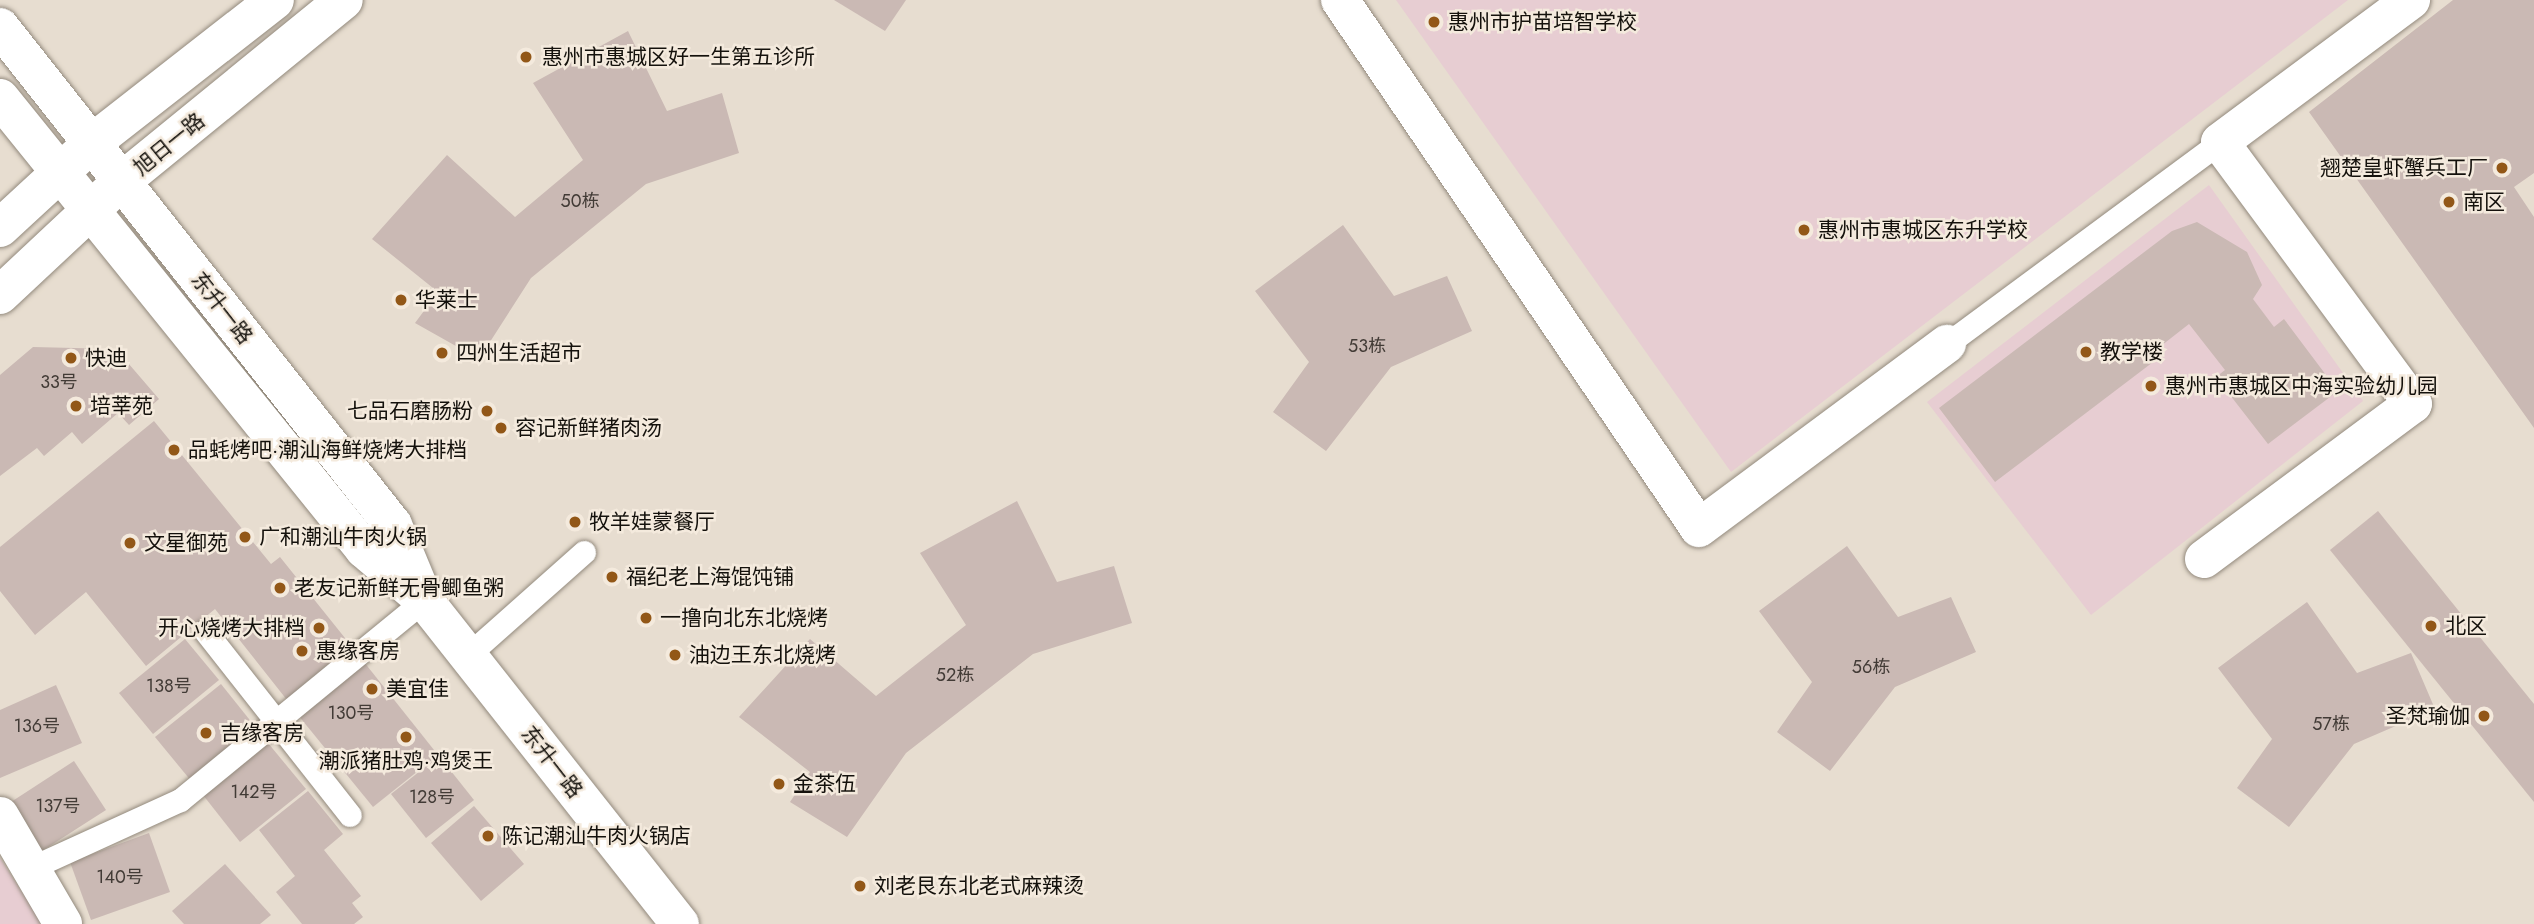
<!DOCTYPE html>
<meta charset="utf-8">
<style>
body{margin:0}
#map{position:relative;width:2534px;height:924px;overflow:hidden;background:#e7ddd0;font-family:Jost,"Noto Sans SC",sans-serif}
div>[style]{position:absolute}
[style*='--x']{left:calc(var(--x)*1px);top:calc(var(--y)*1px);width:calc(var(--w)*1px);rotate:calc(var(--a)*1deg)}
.education>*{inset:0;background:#e7cdd2}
.building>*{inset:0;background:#cab9b4}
.roads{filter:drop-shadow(0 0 2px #938a7d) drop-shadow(0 0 2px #938a7d)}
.service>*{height:23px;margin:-11.5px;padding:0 11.5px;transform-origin:11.5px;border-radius:11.5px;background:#fff}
.minor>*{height:38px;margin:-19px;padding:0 19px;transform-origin:19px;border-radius:19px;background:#fff}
.dots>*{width:19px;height:19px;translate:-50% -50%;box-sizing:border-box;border:4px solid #f4eadd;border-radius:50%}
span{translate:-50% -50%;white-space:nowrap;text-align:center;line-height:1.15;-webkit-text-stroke:5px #f4eadd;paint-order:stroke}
.number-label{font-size:18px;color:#423b36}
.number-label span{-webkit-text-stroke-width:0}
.poi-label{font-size:21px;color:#14110c}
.left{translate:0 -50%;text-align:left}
.right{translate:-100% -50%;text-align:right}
.street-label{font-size:21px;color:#14110c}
</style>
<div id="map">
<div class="education">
<div style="clip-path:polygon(1396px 0,2348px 0,1731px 472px)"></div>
<div style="clip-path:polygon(2209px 185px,2363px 401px,2091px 615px,1927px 402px)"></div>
<div style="clip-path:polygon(0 858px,43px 924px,0 924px)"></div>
</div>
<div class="building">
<div style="clip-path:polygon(834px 0,906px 0,885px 31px)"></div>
<div style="clip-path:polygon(2453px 0,2534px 0,2534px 173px,2514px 187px,2534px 217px,2534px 428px,2309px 112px)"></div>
<div style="clip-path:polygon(628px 31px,667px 111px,722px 93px,739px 153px,646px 184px,531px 278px,479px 359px,415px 323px,438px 292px,372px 239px,447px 155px,515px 217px,583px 160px,533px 83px)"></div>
<div style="clip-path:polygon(2197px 222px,2247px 252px,2262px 285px,2253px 299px,2274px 327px,2284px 319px,2338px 391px,2268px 444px,2216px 377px,2225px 370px,2189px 324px,2157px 349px,2161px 356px,1995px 482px,1939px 408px,2172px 231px)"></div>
<div style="clip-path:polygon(1343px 225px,1394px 296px,1447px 276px,1472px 331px,1391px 367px,1326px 451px,1273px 412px,1309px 362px,1255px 291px)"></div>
<div style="clip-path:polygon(33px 347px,116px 349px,159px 399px,129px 425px,118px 413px,82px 444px,72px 432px,44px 456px,37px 448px,0 476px,0 375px)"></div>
<div style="clip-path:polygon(154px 421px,271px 564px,280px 557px,353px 648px,287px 700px,215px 609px,146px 666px,86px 592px,35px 635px,0 591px,0 547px)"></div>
<div style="clip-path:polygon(1017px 501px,1057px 582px,1114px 566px,1132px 623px,1033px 654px,906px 753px,847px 837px,790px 802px,810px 772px,739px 717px,810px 639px,876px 696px,966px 625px,920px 553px)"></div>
<div style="clip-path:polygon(2378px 511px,2534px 704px,2534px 802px,2330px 550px)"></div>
<div style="clip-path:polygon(1847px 546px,1898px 617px,1951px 597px,1976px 652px,1895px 687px,1830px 771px,1777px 732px,1812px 682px,1759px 611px)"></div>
<div style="clip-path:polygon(2307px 602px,2357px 673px,2411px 653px,2435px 709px,2354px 744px,2289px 827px,2237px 788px,2272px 739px,2218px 668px)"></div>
<div style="clip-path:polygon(185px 639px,219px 680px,153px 734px,119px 693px)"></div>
<div style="clip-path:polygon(364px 662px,438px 755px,373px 807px,298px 715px)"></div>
<div style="clip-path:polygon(221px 684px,257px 729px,192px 782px,155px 737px)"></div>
<div style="clip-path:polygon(56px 685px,82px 743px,0 778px,0 710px)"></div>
<div style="clip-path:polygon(268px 743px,306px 789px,240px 842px,203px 795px)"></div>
<div style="clip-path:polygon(439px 756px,474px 800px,426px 838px,391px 794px)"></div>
<div style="clip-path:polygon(74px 761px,106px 810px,42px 851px,11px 802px)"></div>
<div style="clip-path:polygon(308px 791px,343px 834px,324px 850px,361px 896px,352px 903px,363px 917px,354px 924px,302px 924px,276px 892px,295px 876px,259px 830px)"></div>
<div style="clip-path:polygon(474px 806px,524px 864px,481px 901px,431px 843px)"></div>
<div style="clip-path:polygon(149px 833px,170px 892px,91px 920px,70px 862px)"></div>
<div style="clip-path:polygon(225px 864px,271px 915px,260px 924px,184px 924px,172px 911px)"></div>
</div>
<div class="roads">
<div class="service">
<div style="--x:1947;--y:344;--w:340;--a:-36.5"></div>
<div style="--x:205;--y:631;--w:234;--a:51.8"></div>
<div style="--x:468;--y:655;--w:155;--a:-41.6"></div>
<div style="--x:33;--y:867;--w:162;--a:-24.5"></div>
<div style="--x:180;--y:800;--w:315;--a:-39.3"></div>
</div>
<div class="minor">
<div style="--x:1340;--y:0;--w:638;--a:55.79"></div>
<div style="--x:1699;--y:528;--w:309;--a:-36.6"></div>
<div style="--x:0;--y:27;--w:634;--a:51.72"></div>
<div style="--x:393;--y:525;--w:76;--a:67.5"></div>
<div style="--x:0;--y:98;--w:580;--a:51.09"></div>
<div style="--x:364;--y:549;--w:79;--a:40.4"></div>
<div style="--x:424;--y:600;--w:413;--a:51.7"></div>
<div style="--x:0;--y:228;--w:125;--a:-42.7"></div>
<div style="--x:92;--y:143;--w:232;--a:-38"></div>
<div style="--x:0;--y:295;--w:167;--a:-43.1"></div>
<div style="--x:122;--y:181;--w:286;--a:-39.2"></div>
<div style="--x:2204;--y:559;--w:260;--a:-36.6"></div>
<div style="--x:2413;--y:404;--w:325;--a:-126.4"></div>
<div style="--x:2220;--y:142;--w:238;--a:-36.6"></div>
<div style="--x:0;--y:816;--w:125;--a:59.7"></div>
</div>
</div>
<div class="dots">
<div style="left:1434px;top:22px;background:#925717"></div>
<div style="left:526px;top:57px;background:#925717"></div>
<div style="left:2502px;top:168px;background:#925717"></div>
<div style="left:2449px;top:202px;background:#925717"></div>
<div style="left:1804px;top:230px;background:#925717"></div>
<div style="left:401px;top:300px;background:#925717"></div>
<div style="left:2086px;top:352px;background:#925717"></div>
<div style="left:442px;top:353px;background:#925717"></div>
<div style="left:71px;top:358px;background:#925717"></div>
<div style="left:2151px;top:386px;background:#925717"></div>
<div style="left:76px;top:406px;background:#925717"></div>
<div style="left:487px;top:411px;background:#925717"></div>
<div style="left:501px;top:428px;background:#925717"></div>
<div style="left:174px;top:450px;background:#925717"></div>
<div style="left:575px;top:522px;background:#925717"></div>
<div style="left:245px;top:537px;background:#925717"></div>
<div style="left:130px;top:543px;background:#925717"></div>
<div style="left:612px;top:577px;background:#925717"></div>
<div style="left:280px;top:588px;background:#925717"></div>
<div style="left:646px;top:618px;background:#925717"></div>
<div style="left:2431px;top:626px;background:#925717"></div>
<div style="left:319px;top:628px;background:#925717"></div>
<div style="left:302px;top:651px;background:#925717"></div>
<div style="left:675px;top:655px;background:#925717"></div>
<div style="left:372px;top:689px;background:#925717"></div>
<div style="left:2484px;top:716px;background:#925717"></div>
<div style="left:206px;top:733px;background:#925717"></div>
<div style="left:406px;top:737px;background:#925717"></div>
<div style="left:779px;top:784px;background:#925717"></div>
<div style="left:488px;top:836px;background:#925717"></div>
<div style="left:860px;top:886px;background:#925717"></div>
</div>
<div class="number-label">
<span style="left:580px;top:201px">50栋</span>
<span style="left:1367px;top:346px">53栋</span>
<span style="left:59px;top:382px">33号</span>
<span style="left:1871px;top:667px">56栋</span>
<span style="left:955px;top:675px">52栋</span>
<span style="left:169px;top:686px">138号</span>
<span style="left:351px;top:713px">130号</span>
<span style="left:2331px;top:724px">57栋</span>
<span style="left:37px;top:726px">136号</span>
<span style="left:254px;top:792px">142号</span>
<span style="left:432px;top:797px">128号</span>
<span style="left:58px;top:806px">137号</span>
<span style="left:120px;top:877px">140号</span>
</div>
<div class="poi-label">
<span class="left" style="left:1448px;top:22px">惠州市护苗培智学校</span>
<span class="left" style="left:542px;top:57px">惠州市惠城区好一生第五诊所</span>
<span class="right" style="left:2488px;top:168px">翘楚皇虾蟹兵工厂</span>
<span class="left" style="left:2463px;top:202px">南区</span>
<span class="left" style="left:1818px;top:230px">惠州市惠城区东升学校</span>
<span class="left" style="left:415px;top:300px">华莱士</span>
<span class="left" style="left:2100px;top:352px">教学楼</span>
<span class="left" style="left:456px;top:353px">四州生活超市</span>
<span class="left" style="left:85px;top:358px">快迪</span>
<span class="left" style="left:2165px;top:386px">惠州市惠城区中海实验幼儿园</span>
<span class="left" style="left:90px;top:406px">培莘苑</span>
<span class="right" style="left:473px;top:411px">七品石磨肠粉</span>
<span class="left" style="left:515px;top:428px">容记新鲜猪肉汤</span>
<span class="left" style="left:188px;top:450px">品蚝烤吧·潮汕海鲜烧烤大排档</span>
<span class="left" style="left:589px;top:522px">牧羊娃蒙餐厅</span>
<span class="left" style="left:259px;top:537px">广和潮汕牛肉火锅</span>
<span class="left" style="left:144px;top:543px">文星御苑</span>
<span class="left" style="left:626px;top:577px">福纪老上海馄饨铺</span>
<span class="left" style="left:294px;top:588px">老友记新鲜无骨鲫鱼粥</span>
<span class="left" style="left:660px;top:618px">一撸向北东北烧烤</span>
<span class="left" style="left:2445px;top:626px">北区</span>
<span class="right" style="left:305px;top:628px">开心烧烤大排档</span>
<span class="left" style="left:316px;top:651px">惠缘客房</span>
<span class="left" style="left:689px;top:655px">油边王东北烧烤</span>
<span class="left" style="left:386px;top:689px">美宜佳</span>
<span class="right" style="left:2470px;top:716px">圣梵瑜伽</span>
<span class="left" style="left:220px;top:733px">吉缘客房</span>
<span style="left:406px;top:761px">潮派猪肚鸡·鸡煲王</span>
<span class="left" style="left:793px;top:784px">金茶伍</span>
<span class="left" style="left:502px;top:836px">陈记潮汕牛肉火锅店</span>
<span class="left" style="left:874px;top:886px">刘老艮东北老式麻辣烫</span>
</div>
<div class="street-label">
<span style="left:169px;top:144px;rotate:-39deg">旭日一路</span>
<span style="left:222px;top:308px;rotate:52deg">东升一路</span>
<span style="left:552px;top:762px;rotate:52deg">东升一路</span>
</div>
</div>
